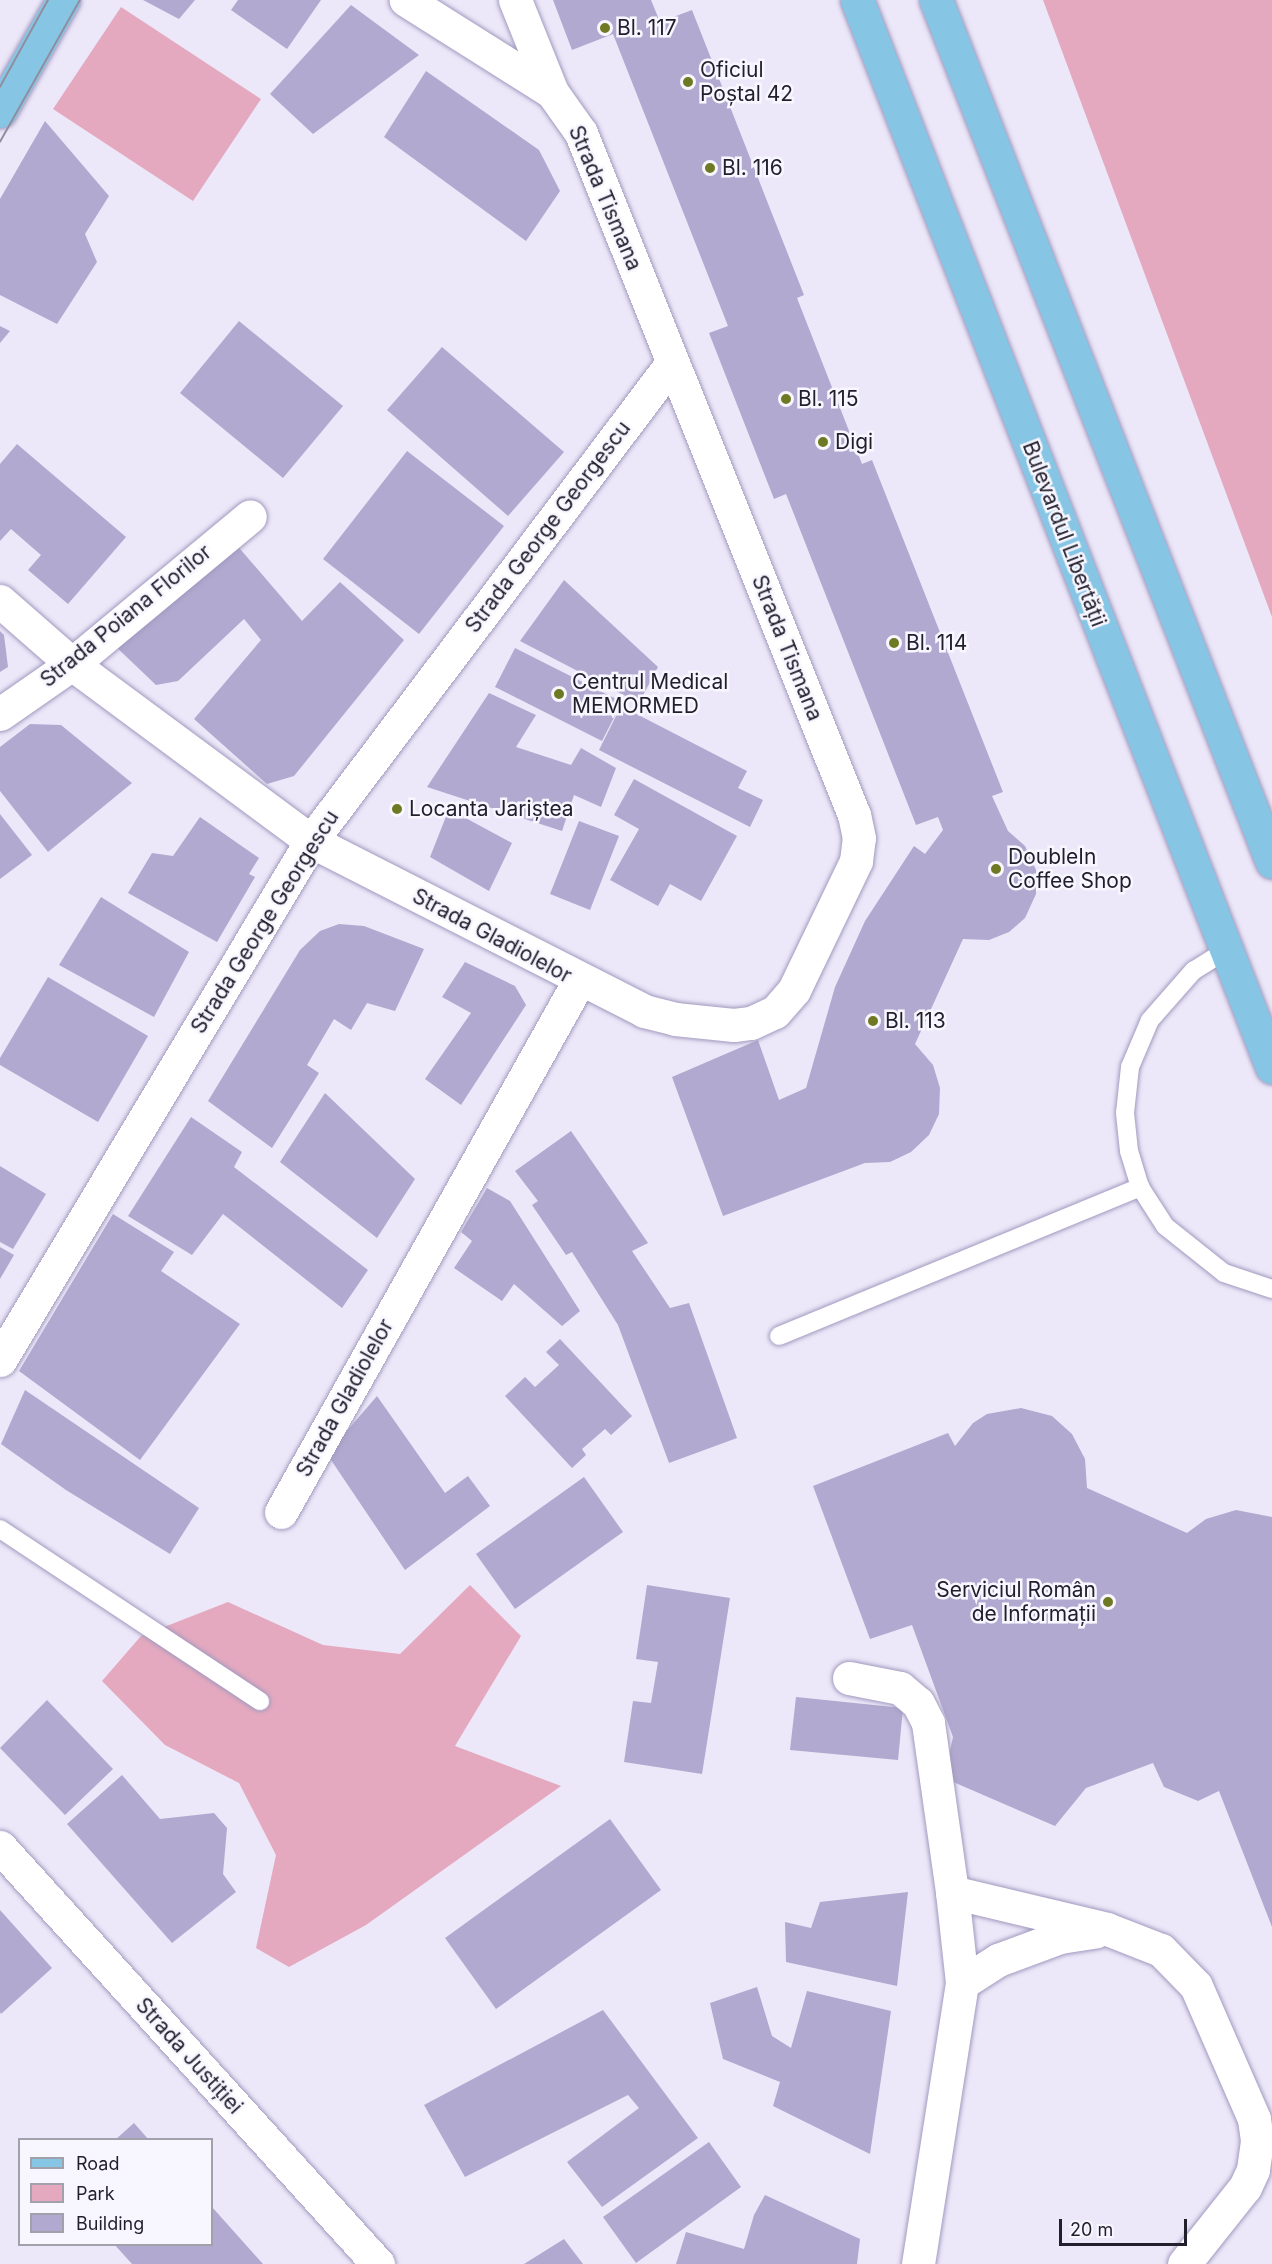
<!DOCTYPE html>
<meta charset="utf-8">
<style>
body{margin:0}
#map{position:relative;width:1272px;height:2264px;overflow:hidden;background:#ece8f9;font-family:Inter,sans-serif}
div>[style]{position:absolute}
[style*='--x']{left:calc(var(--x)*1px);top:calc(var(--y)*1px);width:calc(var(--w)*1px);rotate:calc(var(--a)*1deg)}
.green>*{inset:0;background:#e4a9bf}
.building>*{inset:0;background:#b1a9cf}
.roads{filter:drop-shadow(0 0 2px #a299bf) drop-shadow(0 0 2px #a299bf)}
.service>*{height:18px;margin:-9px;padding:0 9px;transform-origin:9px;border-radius:9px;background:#fff}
.minor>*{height:33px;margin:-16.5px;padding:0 16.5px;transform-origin:16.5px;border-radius:16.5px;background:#fff}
.primary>*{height:33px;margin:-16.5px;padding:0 16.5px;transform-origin:16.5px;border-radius:16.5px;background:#87c5e5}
.tram>*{height:1.5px;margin:-0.75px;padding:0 0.75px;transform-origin:0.75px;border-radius:0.75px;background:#918d9d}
.dots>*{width:16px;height:16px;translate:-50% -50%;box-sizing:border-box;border:3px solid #f8f7ff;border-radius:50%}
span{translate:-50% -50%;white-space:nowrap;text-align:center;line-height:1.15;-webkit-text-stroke:5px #f8f7ff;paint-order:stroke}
.poi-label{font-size:21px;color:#221f2d}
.left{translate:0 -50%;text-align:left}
.right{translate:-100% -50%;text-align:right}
.street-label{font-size:21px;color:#221f2d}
.legend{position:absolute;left:18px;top:2138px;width:195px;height:108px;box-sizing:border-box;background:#f8f7ff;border:2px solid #a2a1ab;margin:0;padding:8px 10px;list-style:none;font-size:18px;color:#221f2d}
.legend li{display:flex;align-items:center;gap:12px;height:30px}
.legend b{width:30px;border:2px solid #a2a1ab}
.scale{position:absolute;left:1059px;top:2219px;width:128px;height:27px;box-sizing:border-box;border:3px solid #221f2d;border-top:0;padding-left:8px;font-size:18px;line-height:21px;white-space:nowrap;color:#221f2d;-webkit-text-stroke:4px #f8f7ff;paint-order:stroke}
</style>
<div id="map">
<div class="green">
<div style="clip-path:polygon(1043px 0,1272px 0,1272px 617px)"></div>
<div style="clip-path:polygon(121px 7px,261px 99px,193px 201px,53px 109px)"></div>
<div style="clip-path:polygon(470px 1585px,521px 1636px,455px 1746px,561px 1786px,366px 1925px,289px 1967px,256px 1948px,276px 1855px,239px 1783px,165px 1745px,102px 1681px,141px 1636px,228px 1602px,323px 1645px,400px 1654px)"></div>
</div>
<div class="building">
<div style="clip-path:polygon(143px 0,195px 0,179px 19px)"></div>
<div style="clip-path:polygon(238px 0,321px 0,287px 49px,231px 10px)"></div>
<div style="clip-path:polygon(553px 0,651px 0,660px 22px,692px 10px,804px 295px,797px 298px,862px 464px,872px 460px,1003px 792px,992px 796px,1008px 831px,1025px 846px,1036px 870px,1036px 894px,1025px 918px,1009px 932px,989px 940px,963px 939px,915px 1044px,933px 1065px,940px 1088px,939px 1114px,929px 1135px,911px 1152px,890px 1162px,865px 1163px,723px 1216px,672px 1077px,758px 1040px,779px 1100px,806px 1088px,835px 987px,865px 921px,914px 846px,925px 854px,943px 830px,938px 817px,916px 825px,786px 494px,774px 499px,709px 333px,728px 326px,613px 34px,572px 50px)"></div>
<div style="clip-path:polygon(351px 5px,419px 55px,313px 134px,270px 94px)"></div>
<div style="clip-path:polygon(426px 71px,539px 150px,560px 191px,526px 241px,384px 137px)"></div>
<div style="clip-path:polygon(45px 121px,109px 196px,85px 234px,97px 262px,57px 324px,0 295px,0 199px)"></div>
<div style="clip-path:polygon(239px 321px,343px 406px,283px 478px,180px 393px)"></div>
<div style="clip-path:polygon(0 326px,10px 331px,0 343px)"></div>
<div style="clip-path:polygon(442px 347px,564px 452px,508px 516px,387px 410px)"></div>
<div style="clip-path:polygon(17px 444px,126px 537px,68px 604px,28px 570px,41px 555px,11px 529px,0 541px,0 464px)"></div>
<div style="clip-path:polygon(407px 451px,504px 526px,419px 634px,323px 559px)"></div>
<div style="clip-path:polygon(235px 543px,302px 621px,340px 582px,404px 640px,294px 776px,267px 784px,194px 719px,261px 640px,244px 619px,178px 681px,156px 685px,112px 643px)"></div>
<div style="clip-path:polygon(564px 580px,658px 667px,639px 703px,520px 641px)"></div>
<div style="clip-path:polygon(0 631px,4px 635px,8px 667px,0 672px)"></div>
<div style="clip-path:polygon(515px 648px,622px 702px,602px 741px,495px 687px)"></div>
<div style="clip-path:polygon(489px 693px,536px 715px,516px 747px,571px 765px,581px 748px,616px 768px,601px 807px,574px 795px,562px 831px,427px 787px)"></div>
<div style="clip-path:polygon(621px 706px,747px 771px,738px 788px,763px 800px,750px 827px,599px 750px)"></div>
<div style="clip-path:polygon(30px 724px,61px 725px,132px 783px,48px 852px,0 791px,0 747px)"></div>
<div style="clip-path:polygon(634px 779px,737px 836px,701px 901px,670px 884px,658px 906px,610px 880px,639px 829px,614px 815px)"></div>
<div style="clip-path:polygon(449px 809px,512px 843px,489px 891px,430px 857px)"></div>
<div style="clip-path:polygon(0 814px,32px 855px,0 879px)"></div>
<div style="clip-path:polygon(200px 817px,259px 858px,249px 874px,255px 877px,217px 942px,128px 893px,152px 853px,173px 856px)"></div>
<div style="clip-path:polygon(579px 821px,619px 836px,590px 910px,550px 894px)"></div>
<div style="clip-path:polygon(101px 897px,189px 952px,154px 1017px,59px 965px)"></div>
<div style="clip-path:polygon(339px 924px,364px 926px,424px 949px,395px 1011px,367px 1003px,351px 1030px,334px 1019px,307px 1065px,319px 1073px,272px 1148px,208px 1101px,300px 950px,320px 931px)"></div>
<div style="clip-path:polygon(465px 962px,515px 986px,526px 1005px,461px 1105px,425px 1079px,471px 1013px,442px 997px)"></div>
<div style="clip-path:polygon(48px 977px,148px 1036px,98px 1122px,0 1065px,0 1058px)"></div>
<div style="clip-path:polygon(325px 1093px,415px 1179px,377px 1238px,280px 1162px)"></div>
<div style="clip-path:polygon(191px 1117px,242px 1152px,234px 1167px,368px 1270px,342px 1308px,223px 1214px,192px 1255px,128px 1216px)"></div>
<div style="clip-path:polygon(571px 1131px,648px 1243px,632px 1251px,670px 1308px,689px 1303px,737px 1438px,669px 1463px,618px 1325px,572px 1252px,566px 1255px,532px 1205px,538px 1201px,515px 1171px)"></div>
<div style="clip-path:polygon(0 1166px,46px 1194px,13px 1249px,0 1242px)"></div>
<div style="clip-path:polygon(487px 1188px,510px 1201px,580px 1311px,562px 1326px,514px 1284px,502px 1301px,454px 1268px,472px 1241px,461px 1232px)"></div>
<div style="clip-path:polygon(113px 1214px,174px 1252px,161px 1271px,240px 1324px,140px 1460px,19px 1371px)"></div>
<div style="clip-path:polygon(0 1247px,14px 1255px,0 1279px)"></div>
<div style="clip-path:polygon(560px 1339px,632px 1416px,611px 1435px,605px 1429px,582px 1449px,586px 1455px,572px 1468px,505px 1396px,525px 1377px,535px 1387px,559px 1365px,546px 1352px)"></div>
<div style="clip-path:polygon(25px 1390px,199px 1508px,170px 1554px,66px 1490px,1px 1444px)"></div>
<div style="clip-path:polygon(377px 1396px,445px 1493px,468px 1476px,490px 1506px,405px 1570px,327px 1454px)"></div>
<div style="clip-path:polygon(1021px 1408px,1052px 1416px,1072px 1434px,1085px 1459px,1087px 1488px,1187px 1533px,1206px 1519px,1236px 1510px,1272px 1517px,1272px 1927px,1219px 1791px,1198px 1801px,1164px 1787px,1153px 1763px,1086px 1788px,1055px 1826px,944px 1778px,953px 1737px,912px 1625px,870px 1639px,813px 1486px,948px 1433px,955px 1446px,973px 1423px,987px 1414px)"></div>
<div style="clip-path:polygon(584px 1477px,623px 1532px,515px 1609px,476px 1554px)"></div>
<div style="clip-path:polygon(647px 1585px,730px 1598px,702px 1774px,624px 1762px,633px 1701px,651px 1703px,658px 1662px,636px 1659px)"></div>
<div style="clip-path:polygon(796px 1697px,903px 1708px,898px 1760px,790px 1750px)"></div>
<div style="clip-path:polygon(47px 1700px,113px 1769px,65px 1815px,0 1748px)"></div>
<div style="clip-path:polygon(122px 1775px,160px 1819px,214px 1813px,227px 1828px,223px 1874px,236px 1892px,172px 1943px,67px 1824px)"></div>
<div style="clip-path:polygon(610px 1819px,661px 1890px,496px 2009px,445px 1938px)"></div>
<div style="clip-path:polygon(908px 1892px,897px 1986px,786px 1962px,785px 1922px,811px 1928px,820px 1902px)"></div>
<div style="clip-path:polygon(0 1910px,52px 1968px,1px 2014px,0 2012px)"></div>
<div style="clip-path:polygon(757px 1987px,772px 2036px,791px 2048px,807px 1991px,891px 2011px,870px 2154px,773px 2106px,780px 2082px,723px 2059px,710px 2003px)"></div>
<div style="clip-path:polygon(603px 2010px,698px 2138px,602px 2207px,567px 2162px,639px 2108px,628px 2095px,465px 2177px,424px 2105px)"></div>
<div style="clip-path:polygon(134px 2123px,149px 2140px,115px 2140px)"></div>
<div style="clip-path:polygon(709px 2142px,741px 2187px,636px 2263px,603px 2217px)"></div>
<div style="clip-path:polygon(765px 2195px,860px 2239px,857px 2264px,676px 2264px,686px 2232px,744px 2249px,754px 2215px)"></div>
<div style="clip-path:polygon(212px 2207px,263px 2264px,132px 2264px,114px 2244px,212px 2244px)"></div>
<div style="clip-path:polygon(564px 2239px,583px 2264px,524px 2264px)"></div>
</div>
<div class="roads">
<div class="service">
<div style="--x:1225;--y:951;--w:36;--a:148"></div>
<div style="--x:1194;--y:970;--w:67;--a:131.3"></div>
<div style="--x:1150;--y:1020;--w:51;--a:113.1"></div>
<div style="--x:1130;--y:1067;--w:46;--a:96.2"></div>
<div style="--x:1125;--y:1113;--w:38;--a:84"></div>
<div style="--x:1129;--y:1151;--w:38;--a:73"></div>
<div style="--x:1140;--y:1187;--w:46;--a:57.3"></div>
<div style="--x:1165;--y:1226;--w:75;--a:38.5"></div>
<div style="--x:1224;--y:1273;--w:51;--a:18.4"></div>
<div style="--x:779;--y:1336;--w:391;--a:-22.4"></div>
<div style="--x:0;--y:1529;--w:312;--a:33.5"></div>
</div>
<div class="minor">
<div style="--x:515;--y:0;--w:99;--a:68.1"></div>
<div style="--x:0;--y:601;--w:96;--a:41.2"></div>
<div style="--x:72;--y:664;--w:297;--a:36.5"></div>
<div style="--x:311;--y:841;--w:374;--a:27"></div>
<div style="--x:644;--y:1011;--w:32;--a:14"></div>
<div style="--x:675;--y:1019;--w:59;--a:5.8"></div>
<div style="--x:734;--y:1025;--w:17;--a:-7"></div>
<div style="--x:751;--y:1023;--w:26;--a:-25"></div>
<div style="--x:775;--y:1012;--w:29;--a:-49"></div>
<div style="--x:794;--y:990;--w:143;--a:-64.3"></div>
<div style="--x:856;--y:861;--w:23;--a:-83"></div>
<div style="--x:859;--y:838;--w:24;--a:-102"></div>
<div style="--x:854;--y:815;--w:735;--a:-111.82"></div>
<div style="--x:581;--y:133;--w:50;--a:-125.3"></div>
<div style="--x:552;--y:92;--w:173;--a:-147.8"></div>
<div style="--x:0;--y:714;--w:88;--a:-34.8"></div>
<div style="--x:72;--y:664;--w:231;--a:-39.7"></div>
<div style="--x:0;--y:1360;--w:605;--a:-59.07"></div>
<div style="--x:311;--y:841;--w:599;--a:-52.94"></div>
<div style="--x:281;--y:1512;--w:611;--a:-60.71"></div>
<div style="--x:849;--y:1678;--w:52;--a:11.1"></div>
<div style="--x:900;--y:1688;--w:23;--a:40"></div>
<div style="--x:918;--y:1703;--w:22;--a:63"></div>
<div style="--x:928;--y:1723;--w:171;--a:81.9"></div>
<div style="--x:952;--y:1892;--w:159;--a:13.4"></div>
<div style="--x:1107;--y:1929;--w:58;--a:21.3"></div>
<div style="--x:1161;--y:1950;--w:50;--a:45.8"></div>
<div style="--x:1196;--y:1986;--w:145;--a:66.4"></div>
<div style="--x:1254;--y:2119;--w:22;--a:82"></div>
<div style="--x:1257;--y:2141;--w:29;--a:98"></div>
<div style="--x:1253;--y:2170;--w:19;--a:115"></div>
<div style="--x:1245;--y:2187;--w:98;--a:128.4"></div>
<div style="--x:0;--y:1847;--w:563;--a:47.81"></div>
<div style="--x:952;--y:1892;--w:92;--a:83.7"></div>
<div style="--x:918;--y:2264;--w:284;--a:-81.1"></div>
<div style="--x:962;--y:1983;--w:43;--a:-32.6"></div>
<div style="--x:998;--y:1960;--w:66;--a:-20.4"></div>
<div style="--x:1060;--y:1937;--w:36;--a:-9"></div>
</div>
<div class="primary">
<div style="--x:857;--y:0;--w:1145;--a:68.75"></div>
<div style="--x:936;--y:0;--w:925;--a:68.7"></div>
<div style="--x:0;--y:111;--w:128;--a:-60.4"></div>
</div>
</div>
<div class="tram">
<div style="--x:0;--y:87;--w:99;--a:-61.1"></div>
<div style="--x:0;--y:142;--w:163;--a:-60.6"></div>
</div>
<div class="dots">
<div style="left:605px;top:28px;background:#6f7823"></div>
<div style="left:688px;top:82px;background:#6f7823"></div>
<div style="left:710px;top:168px;background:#6f7823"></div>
<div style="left:786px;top:399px;background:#6f7823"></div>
<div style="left:823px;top:442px;background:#6f7823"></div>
<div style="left:894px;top:643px;background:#6f7823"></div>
<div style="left:559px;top:694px;background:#6f7823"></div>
<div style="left:397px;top:809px;background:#6f7823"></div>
<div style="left:996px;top:869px;background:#6f7823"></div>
<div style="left:873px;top:1021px;background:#6f7823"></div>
<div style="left:1108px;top:1602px;background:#6f7823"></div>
</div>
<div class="poi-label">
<span class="left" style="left:617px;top:28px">Bl. 117</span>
<span class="left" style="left:700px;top:82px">Oficiul<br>Poștal 42</span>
<span class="left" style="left:722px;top:168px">Bl. 116</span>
<span class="left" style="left:798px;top:399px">Bl. 115</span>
<span class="left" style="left:835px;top:442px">Digi</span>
<span class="left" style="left:906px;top:643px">Bl. 114</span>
<span class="left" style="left:572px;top:694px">Centrul Medical<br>MEMORMED</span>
<span class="left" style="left:409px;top:809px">Locanta Jariștea</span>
<span class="left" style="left:1008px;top:869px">DoubleIn<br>Coffee Shop</span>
<span class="left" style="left:885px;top:1021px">Bl. 113</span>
<span class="right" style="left:1096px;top:1602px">Serviciul Român<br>de Informații</span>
</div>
<div class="street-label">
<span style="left:605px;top:198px;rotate:67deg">Strada Tismana</span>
<span style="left:548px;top:527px;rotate:-53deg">Strada George Georgescu</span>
<span style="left:1064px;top:534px;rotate:69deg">Bulevardul Libertății</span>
<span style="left:126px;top:616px;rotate:-39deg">Strada Poiana Florilor</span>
<span style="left:787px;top:648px;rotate:68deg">Strada Tismana</span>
<span style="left:265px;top:922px;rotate:-58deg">Strada George Georgescu</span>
<span style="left:492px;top:936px;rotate:28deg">Strada Gladiolelor</span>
<span style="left:345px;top:1398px;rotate:-61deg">Strada Gladiolelor</span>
<span style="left:189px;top:2056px;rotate:48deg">Strada Justiției</span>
</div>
<ul class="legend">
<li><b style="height:8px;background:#87c5e5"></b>Road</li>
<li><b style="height:16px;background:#e4a9bf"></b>Park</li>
<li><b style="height:16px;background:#b1a9cf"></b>Building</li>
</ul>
<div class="scale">20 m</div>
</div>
